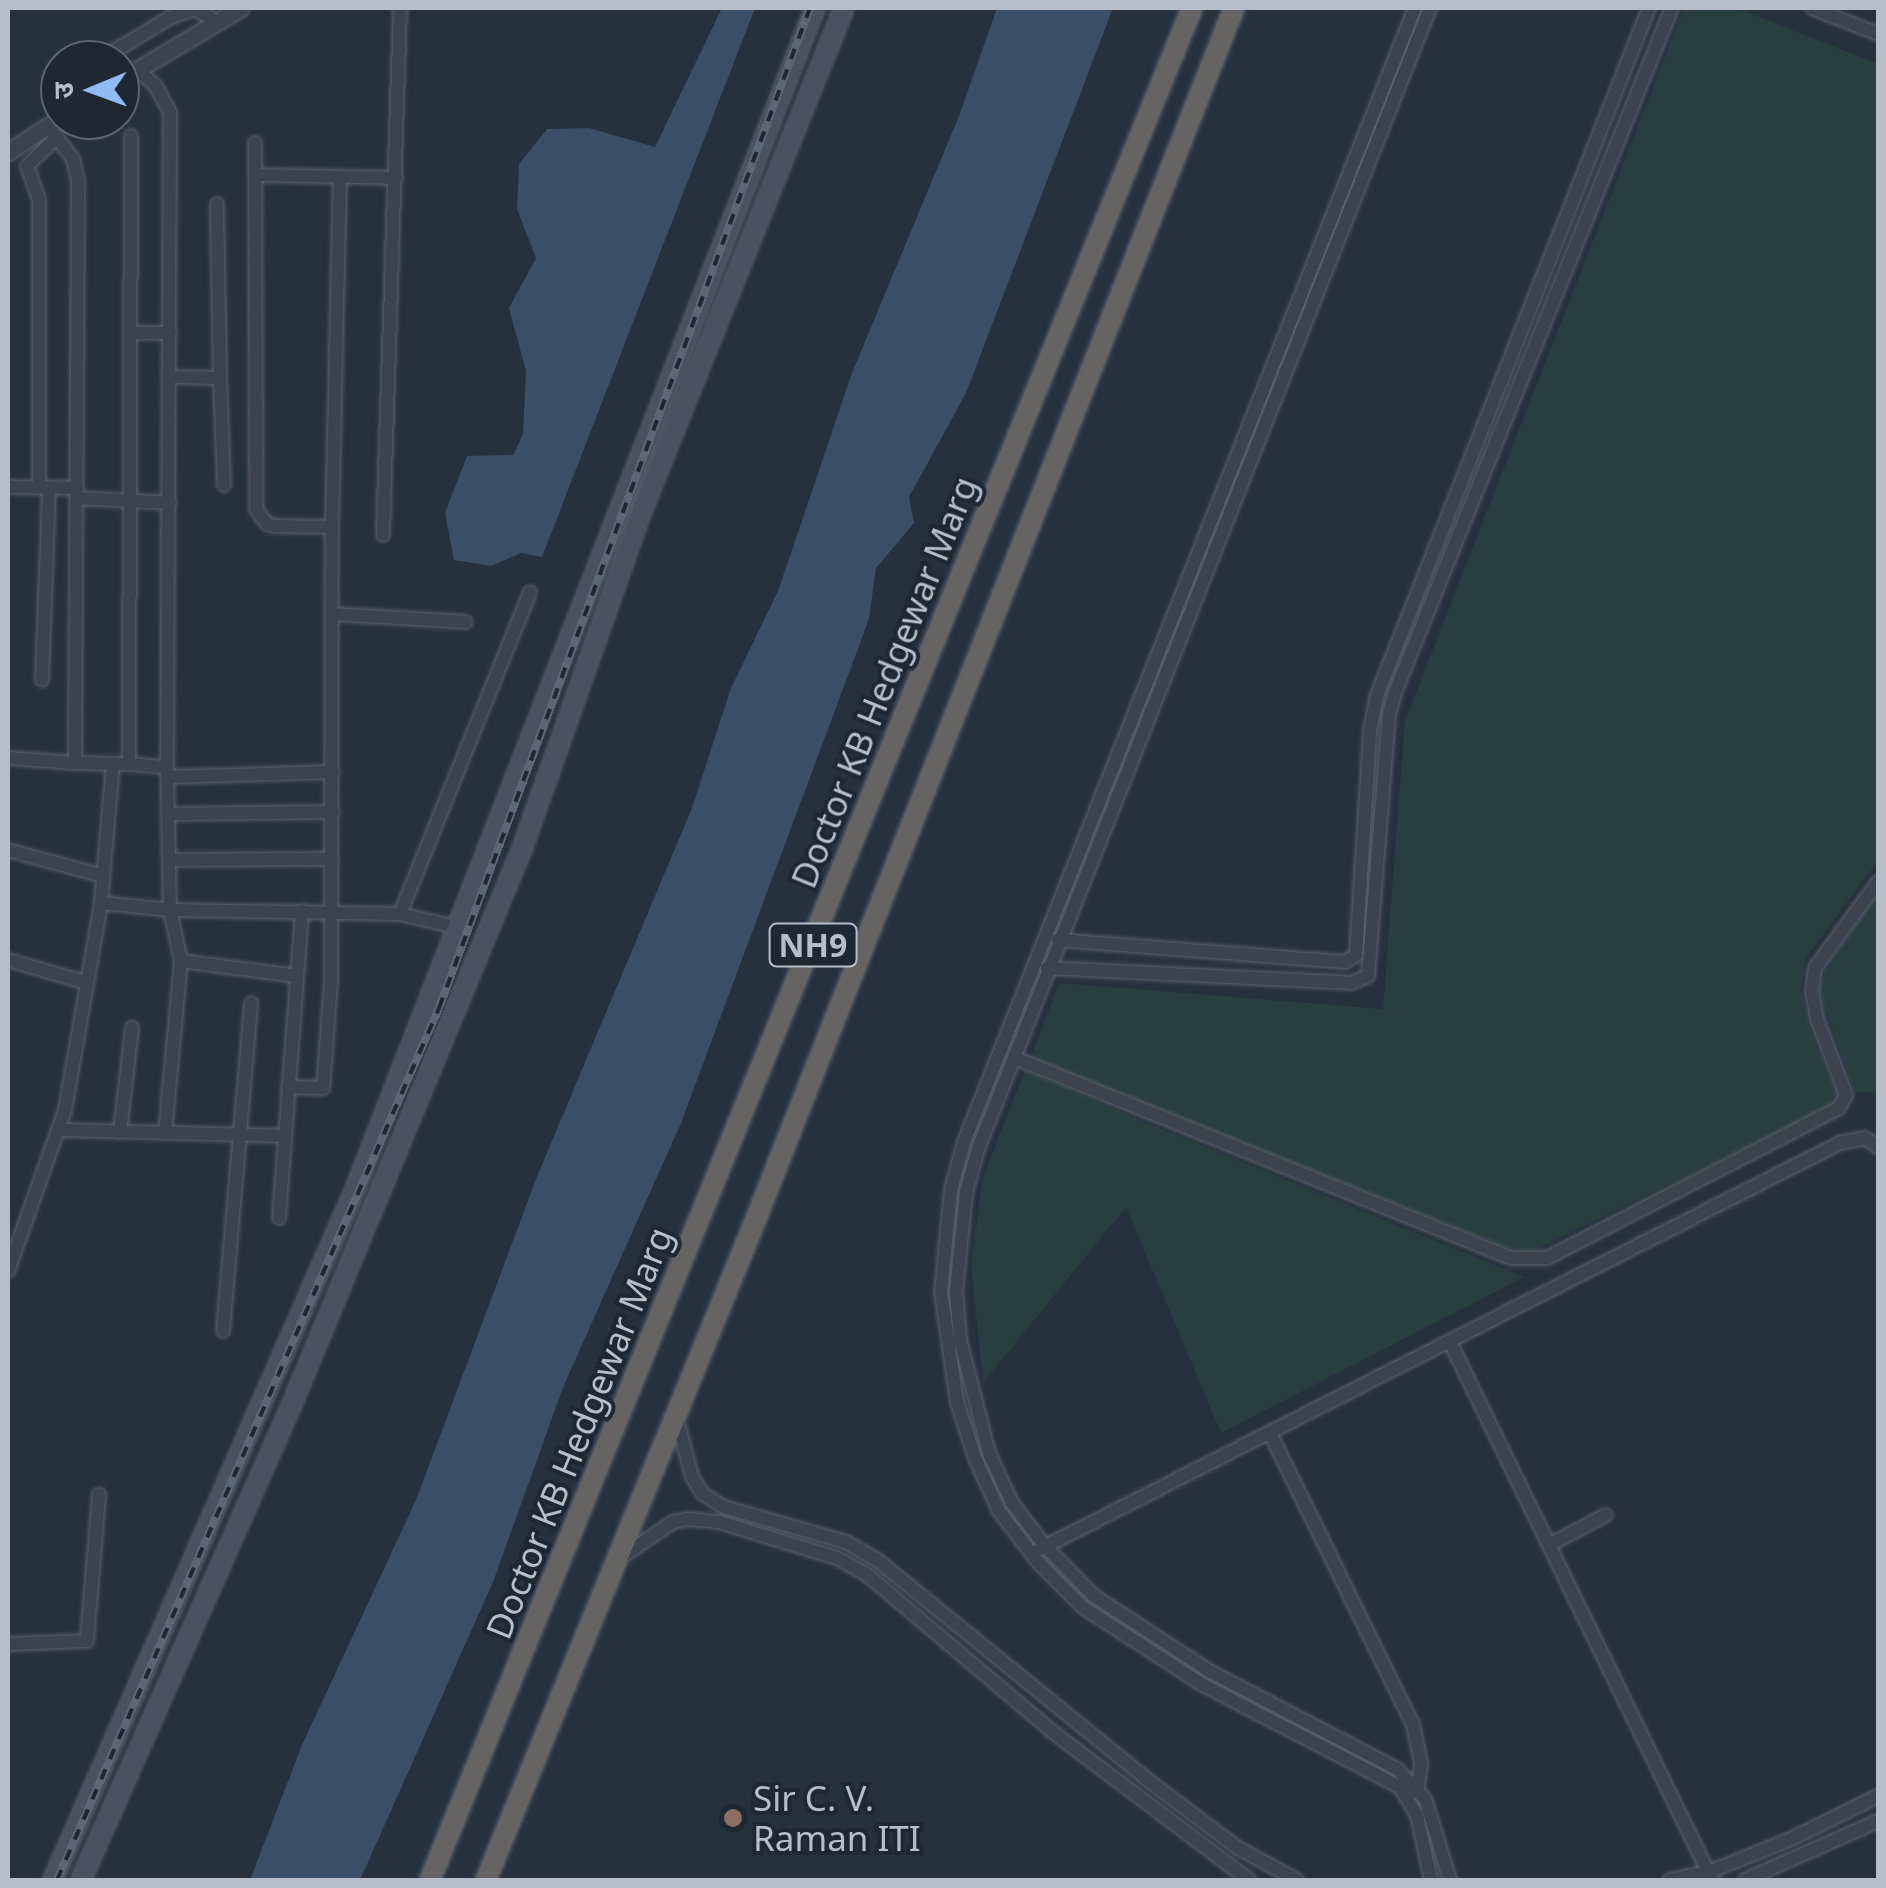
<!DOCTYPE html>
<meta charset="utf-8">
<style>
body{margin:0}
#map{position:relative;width:1886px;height:1888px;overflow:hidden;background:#26313e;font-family:"Noto Sans","Noto Sans Devanagari",sans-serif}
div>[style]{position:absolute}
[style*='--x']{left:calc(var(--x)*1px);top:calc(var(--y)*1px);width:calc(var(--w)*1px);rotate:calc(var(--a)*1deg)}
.green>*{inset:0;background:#283e3f}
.water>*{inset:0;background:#3a4e65}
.roads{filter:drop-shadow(0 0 2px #58616c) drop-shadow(0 0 2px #58616c)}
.minor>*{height:12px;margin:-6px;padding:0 6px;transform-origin:6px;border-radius:6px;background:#3a434e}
.tertiary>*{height:15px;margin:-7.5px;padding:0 7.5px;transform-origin:7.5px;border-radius:7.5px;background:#3a434e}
.secondary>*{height:18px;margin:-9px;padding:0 9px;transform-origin:9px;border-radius:9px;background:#485261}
.trunk>*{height:20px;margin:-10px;padding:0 10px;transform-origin:10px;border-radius:10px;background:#666462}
.rail>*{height:8px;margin-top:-4px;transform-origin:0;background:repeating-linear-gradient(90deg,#1e2833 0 11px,#5c6775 0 22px);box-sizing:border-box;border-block:2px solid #5c6775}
.dots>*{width:28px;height:28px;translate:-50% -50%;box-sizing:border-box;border:5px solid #1e2833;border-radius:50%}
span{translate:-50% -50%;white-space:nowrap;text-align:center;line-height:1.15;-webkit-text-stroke:8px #1e2833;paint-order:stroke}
.shield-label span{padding:2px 8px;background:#1e2833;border:2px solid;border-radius:8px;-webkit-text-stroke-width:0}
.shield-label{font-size:32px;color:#b6bec9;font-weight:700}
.street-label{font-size:35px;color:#b6bec9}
.poi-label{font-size:35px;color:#b6bec9}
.left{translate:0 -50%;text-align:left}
.frame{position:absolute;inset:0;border:10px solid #b6bec9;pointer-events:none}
.north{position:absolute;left:40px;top:40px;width:100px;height:100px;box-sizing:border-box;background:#1e2833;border:2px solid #5b646f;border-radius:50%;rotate:269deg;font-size:28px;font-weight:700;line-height:40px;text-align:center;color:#b6bec9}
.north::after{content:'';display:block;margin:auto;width:35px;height:45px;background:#90bbf4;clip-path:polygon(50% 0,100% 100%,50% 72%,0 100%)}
</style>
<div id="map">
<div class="green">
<div style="clip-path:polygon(1684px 8px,1736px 8px,1878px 64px,1878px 861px,1806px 958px,1801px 989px,1810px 1029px,1837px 1095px,1826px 1108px,1531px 1252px,1503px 1246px,1031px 1057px,1059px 983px,1383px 1009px,1405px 721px)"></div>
<div style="clip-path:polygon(1878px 895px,1878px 1091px,1855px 1093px,1819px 992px,1826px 966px)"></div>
<div style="clip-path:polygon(1025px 1070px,1140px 1120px,1524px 1277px,1221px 1433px,1126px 1207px,983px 1383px,971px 1265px,982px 1180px)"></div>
</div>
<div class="water">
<div style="clip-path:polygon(722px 8px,755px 8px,542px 557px,521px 553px,491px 566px,454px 560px,445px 513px,467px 456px,513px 455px,523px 434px,526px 371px,509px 308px,536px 258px,517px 209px,519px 164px,547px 129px,589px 128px,655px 147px)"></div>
<div style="clip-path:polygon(997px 8px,1113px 8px,966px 393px,909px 497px,914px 523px,876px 568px,869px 619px,681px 1123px,564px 1385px,493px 1582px,360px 1880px,250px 1880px,302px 1745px,416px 1500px,536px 1179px,692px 808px,731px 688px,778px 591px,852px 373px,959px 116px)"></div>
</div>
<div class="roads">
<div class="minor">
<div style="--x:1415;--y:8;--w:1220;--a:111.69"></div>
<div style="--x:964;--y:1142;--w:50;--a:105.2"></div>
<div style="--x:951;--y:1190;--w:102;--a:95.6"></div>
<div style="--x:941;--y:1292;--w:111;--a:81.7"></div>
<div style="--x:957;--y:1402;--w:59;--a:72.2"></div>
<div style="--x:975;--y:1458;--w:58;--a:65.6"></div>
<div style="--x:999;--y:1511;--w:63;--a:52.8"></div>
<div style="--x:1037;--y:1561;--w:66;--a:45"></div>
<div style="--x:1084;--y:1608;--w:142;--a:32.9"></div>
<div style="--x:1203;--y:1685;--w:222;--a:27.4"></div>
<div style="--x:1400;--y:1787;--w:33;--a:59"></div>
<div style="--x:1417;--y:1815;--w:66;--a:77.8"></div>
<div style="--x:1430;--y:8;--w:1227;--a:111.61"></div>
<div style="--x:978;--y:1149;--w:46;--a:105.3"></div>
<div style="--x:966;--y:1193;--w:100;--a:95.8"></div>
<div style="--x:956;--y:1292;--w:48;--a:85.2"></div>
<div style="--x:960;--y:1340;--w:117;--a:75.6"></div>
<div style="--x:989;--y:1453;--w:55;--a:65.3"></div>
<div style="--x:1012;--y:1503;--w:54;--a:52.5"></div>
<div style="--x:1045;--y:1546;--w:70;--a:45.6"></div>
<div style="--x:1094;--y:1596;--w:140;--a:33"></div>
<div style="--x:1211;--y:1672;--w:210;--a:27.5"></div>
<div style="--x:1397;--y:1769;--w:41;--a:47"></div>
<div style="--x:1425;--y:1799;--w:85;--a:72.8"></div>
<div style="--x:1812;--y:8;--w:71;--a:21.5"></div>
<div style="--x:100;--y:60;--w:81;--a:-31.3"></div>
<div style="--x:169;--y:18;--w:27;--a:-20"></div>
<div style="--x:194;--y:9;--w:26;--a:28"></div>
<div style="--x:137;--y:69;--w:24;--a:42"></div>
<div style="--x:155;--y:85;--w:31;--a:61"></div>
<div style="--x:170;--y:112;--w:655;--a:90.26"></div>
<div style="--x:167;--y:767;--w:143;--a:88.8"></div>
<div style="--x:170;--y:910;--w:52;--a:77.8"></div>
<div style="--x:181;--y:961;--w:173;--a:95.3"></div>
<div style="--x:60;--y:85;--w:14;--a:135"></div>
<div style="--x:50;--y:95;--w:17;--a:54"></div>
<div style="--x:255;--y:143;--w:366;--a:89.8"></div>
<div style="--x:256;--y:509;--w:19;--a:54"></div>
<div style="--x:267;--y:524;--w:8;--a:14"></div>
<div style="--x:275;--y:526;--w:57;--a:1"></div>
<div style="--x:255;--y:175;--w:141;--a:1.2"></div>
<div style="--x:132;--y:333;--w:38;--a:0"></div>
<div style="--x:170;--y:377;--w:50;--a:1.1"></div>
<div style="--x:220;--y:378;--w:174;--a:-91"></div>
<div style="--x:220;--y:378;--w:107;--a:87.9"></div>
<div style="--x:8;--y:487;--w:69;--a:0.8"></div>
<div style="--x:39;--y:487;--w:288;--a:-90"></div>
<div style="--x:39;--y:199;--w:35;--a:-110"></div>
<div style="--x:27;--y:166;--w:42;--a:-44"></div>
<div style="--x:77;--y:498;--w:93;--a:3.1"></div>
<div style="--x:383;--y:535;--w:527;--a:-88.15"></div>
<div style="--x:333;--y:614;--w:133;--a:3.4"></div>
<div style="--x:42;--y:680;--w:192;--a:-87.9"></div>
<div style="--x:8;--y:758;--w:67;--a:4.3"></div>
<div style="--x:113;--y:764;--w:16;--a:0"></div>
<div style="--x:129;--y:764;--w:628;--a:-89.82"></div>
<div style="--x:129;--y:764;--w:38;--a:5"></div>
<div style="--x:168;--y:777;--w:165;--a:-1.7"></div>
<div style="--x:169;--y:814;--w:164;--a:-0.7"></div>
<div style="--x:8;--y:850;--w:98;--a:15.3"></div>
<div style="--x:170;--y:860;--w:162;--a:-0.4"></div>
<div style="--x:101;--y:903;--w:69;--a:5.8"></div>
<div style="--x:170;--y:910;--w:230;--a:1"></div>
<div style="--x:400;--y:914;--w:62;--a:13.1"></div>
<div style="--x:400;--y:914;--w:347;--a:-68"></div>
<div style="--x:1058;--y:940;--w:288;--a:4.4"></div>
<div style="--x:1345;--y:962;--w:13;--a:-32"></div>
<div style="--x:1356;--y:955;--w:224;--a:-86.4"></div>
<div style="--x:1370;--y:731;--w:37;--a:-79"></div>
<div style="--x:1377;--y:695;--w:739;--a:-68.4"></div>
<div style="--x:8;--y:960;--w:82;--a:16.2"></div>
<div style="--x:181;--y:961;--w:117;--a:7.4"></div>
<div style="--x:1047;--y:968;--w:304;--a:2.8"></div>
<div style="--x:1351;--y:983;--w:18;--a:-22"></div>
<div style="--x:1368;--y:976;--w:263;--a:-85.4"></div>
<div style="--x:1389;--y:714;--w:25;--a:-74"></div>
<div style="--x:1396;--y:690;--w:736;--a:-67.97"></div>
<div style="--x:1015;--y:1058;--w:535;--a:21.96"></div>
<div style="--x:1511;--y:1258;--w:36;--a:0"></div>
<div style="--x:1547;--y:1258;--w:328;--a:-27.2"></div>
<div style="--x:1839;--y:1108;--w:15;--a:-62"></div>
<div style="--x:1846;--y:1095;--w:81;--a:-110.9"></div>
<div style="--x:1817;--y:1019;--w:27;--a:-100"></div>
<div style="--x:1812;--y:992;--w:24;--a:-83"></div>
<div style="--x:1815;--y:968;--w:107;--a:-53.8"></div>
<div style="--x:288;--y:1087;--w:35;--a:2"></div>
<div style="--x:323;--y:1088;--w:107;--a:-85.7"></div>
<div style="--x:331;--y:981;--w:454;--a:-89.9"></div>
<div style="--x:332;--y:527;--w:350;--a:-88.7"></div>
<div style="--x:60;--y:1130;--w:224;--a:1.5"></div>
<div style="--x:120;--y:1132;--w:105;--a:-83.4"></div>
<div style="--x:279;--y:1218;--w:308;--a:-85.7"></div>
<div style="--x:8;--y:1271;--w:171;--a:-70.5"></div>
<div style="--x:65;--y:1110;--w:210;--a:-80.1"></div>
<div style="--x:101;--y:903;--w:140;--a:-85.1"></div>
<div style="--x:113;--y:764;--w:38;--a:-178"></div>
<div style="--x:75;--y:763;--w:582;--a:-89.7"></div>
<div style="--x:78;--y:181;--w:23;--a:-103"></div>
<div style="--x:73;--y:159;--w:41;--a:-127.1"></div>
<div style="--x:223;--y:1331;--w:329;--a:-85.1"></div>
<div style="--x:1450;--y:1342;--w:598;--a:64.03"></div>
<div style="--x:676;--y:1415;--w:64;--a:75.5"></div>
<div style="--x:692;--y:1477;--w:20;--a:57"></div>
<div style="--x:703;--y:1494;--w:25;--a:32"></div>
<div style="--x:724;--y:1507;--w:127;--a:16"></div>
<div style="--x:846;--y:1542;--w:34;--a:30"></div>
<div style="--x:876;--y:1559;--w:347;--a:39.1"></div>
<div style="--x:1145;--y:1778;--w:116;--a:37"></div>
<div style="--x:1238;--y:1848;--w:67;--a:28.5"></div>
<div style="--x:1270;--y:1433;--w:325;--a:63.9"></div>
<div style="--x:1413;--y:1725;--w:40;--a:78"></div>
<div style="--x:1421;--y:1764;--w:29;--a:98"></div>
<div style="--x:1549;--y:1545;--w:64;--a:-27.8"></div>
<div style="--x:1038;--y:1550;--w:899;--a:-26.91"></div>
<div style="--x:1840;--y:1143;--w:25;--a:-11"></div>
<div style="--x:1865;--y:1138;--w:16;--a:35"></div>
<div style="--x:620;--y:1558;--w:64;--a:-34.2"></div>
<div style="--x:673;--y:1522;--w:16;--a:-11"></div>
<div style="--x:689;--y:1519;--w:30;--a:6"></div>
<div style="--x:719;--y:1522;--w:123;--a:17"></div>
<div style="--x:837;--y:1558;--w:33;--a:29"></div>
<div style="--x:866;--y:1574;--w:251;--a:40.2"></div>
<div style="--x:1058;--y:1736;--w:239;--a:37"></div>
<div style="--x:8;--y:1644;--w:79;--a:-2.2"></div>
<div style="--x:87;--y:1641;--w:147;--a:-85.3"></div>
<div style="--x:1670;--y:1880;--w:40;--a:-12"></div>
<div style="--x:1709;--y:1872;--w:91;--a:-22"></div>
<div style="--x:1793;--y:1838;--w:95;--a:-26.3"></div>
<div style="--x:1745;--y:1880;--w:145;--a:-23.9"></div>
</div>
<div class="tertiary">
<div style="--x:120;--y:80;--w:141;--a:-30.8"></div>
<div style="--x:8;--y:152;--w:62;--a:-33.2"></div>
</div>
<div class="secondary">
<div style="--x:53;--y:1880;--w:756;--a:-66.38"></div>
<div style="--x:356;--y:1187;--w:1265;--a:-68.73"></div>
<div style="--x:81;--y:1880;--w:521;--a:-66.09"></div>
<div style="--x:292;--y:1404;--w:601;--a:-67.49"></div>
<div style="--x:522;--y:849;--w:362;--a:-70.5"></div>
<div style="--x:643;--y:508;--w:539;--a:-68.1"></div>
</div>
<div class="trunk">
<div style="--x:430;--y:1880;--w:2021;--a:-67.85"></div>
<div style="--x:486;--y:1880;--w:709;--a:-67.78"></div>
<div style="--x:754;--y:1224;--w:1307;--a:-68.46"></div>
</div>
</div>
<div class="rail">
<div style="--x:57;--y:1880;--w:952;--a:-66.34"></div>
<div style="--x:439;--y:1008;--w:1067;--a:-69.65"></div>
</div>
<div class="dots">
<div style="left:733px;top:1818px;background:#8d6e63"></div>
</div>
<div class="shield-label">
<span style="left:813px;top:945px">NH9</span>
</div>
<div class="street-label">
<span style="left:884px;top:682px;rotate:-68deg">Doctor KB Hedgewar Marg</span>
<span style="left:579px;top:1433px;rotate:-68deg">Doctor KB Hedgewar Marg</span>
</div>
<div class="poi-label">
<span class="left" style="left:753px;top:1818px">Sir C. V.<br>Raman ITI</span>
</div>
<div class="frame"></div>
<div class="north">उ</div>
</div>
